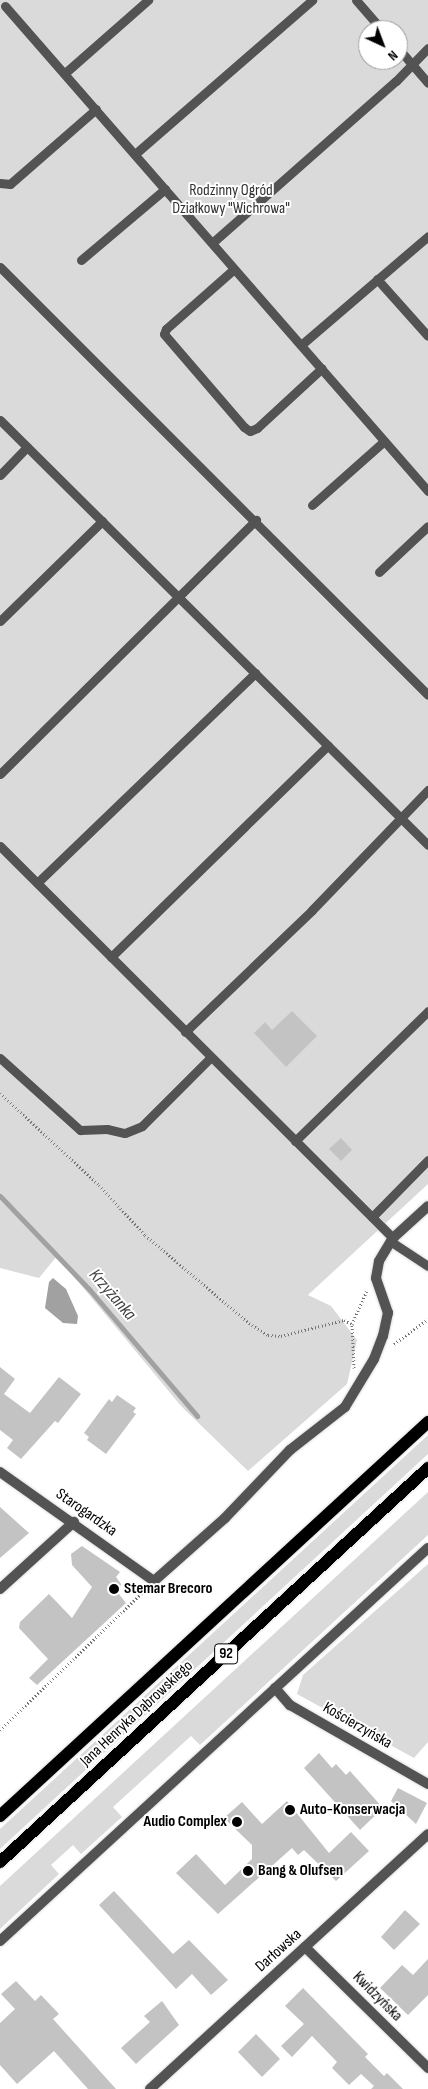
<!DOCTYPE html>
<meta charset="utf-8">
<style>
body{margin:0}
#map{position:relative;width:428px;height:2089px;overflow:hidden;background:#fff;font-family:"Sofia Sans Condensed",sans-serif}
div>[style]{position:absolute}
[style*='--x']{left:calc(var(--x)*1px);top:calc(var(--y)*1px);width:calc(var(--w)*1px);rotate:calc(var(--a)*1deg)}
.green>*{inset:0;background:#dadada}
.water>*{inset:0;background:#a1a1a1}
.stream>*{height:5px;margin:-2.5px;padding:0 2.5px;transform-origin:2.5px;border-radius:2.5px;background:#a1a1a1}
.building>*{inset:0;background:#c3c3c3}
.path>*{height:3px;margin-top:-1.5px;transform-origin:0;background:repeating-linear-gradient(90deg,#757575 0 1px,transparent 0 3.5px)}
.roads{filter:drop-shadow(0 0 1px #dbdbdb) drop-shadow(0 0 1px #dbdbdb)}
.lane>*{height:9px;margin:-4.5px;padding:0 4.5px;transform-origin:4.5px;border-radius:4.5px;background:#535353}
.street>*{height:10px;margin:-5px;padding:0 5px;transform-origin:5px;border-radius:5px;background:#535353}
.primary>*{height:12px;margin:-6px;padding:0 6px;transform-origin:6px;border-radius:6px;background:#000}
.dots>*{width:14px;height:14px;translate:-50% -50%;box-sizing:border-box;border:2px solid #fff;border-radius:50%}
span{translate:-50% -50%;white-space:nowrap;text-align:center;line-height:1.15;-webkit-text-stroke:4px #fff;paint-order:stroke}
.shield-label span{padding:1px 4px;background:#fff;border:1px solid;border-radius:4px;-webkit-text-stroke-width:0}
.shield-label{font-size:15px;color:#000;font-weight:700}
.park-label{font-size:16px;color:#313131}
.street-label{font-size:16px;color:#000}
.poi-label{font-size:16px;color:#000;font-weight:700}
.left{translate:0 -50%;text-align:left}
.right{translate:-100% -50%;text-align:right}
.water-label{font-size:18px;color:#424242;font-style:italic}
.north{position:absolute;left:358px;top:20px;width:50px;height:50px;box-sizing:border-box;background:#fff;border:1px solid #999;border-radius:50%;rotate:137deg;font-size:14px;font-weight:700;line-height:20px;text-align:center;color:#000}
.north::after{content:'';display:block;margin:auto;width:18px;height:22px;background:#000;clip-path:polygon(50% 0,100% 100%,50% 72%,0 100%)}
</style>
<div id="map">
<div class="green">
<div style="clip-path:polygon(evenodd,0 0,428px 0,428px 1184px,308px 1295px,331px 1306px,357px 1340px,347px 1384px,248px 1471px,181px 1406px,57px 1256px,39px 1278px,0 1268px,0 0,368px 30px,398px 30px,398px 60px,368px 60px,368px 30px)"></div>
<div style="clip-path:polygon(428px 1435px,428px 1454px,0 1849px,0 1829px)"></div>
<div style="clip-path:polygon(428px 1492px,428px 1535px,200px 1745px,191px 1736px,113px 1807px,122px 1817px,81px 1854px,73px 1845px,51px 1865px,59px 1874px,0 1929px,0 1886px)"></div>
<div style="clip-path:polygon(428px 1564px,428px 1742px,414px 1758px,297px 1694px,303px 1675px)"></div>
</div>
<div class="water">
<div style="clip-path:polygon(53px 1278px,66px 1289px,78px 1316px,77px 1324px,63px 1323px,45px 1308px,49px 1282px)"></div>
</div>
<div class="stream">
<div style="--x:0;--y:1196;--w:129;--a:46.3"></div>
<div style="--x:89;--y:1289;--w:167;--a:49.6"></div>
</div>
<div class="building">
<div style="clip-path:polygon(292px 1011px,317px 1036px,286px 1067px,254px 1033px,265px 1022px,272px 1030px)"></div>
<div style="clip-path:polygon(341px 1138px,352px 1150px,341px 1161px,329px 1149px)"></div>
<div style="clip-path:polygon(0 1367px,15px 1379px,4px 1394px,30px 1413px,59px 1377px,81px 1394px,58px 1423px,55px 1421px,21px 1459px,7px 1448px,13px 1440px,0 1430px)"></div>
<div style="clip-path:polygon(117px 1395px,136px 1408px,133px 1412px,136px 1414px,106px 1454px,87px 1440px,89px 1437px,84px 1433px,109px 1399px,112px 1402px)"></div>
<div style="clip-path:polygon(0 1507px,29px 1533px,0 1558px)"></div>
<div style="clip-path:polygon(82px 1546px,120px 1572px,116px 1577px,121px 1584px,118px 1593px,126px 1603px,37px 1685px,29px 1678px,48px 1659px,19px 1628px,20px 1622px,49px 1594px,72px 1618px,92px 1587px,72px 1565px,71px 1554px)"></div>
<div style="clip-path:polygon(319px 1753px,332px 1768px,336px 1764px,346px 1775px,350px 1771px,383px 1808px,360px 1830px,304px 1768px)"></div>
<div style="clip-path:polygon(398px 1788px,427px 1803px,416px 1824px,391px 1801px)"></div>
<div style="clip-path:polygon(287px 1801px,329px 1853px,351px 1832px,369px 1851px,336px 1881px,304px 1850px,298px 1855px,292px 1848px,218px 1914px,176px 1873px,196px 1854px,225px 1885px,252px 1859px,252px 1845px,224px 1818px,242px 1802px,262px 1824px)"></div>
<div style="clip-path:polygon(114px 1891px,173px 1954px,189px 1940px,228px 1980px,211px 1995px,192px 1974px,176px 1989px,99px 1905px)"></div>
<div style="clip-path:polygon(405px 1910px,420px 1924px,394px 1950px,381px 1937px)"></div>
<div style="clip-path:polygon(428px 1959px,428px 1995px,408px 2015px,380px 1988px,402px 1965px,413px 1975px)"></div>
<div style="clip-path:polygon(16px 1981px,35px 2001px,41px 1995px,59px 2014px,53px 2019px,116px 2089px,88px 2089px,54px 2051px,17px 2084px,0 2065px,0 2023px,15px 2009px,1px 1994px)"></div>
<div style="clip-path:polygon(303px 1988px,368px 2054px,365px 2057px,384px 2076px,387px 2073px,403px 2089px,371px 2089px,374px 2086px,361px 2074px,349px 2085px,332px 2068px,337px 2062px,312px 2036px,292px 2057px,281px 2046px,304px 2024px,285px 2006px)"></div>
<div style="clip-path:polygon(162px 2001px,179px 2025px,136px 2064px,121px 2048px,150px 2022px,144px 2016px)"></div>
<div style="clip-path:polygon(256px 2034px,280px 2059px,262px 2077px,238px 2052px)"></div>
</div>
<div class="path">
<div style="--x:0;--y:1093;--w:135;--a:42.9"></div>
<div style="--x:99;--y:1185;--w:68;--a:47.4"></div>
<div style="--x:145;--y:1235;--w:136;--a:40.2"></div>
<div style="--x:249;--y:1323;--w:22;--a:32"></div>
<div style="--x:268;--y:1335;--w:13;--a:4"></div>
<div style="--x:281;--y:1336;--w:65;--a:-14.3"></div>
<div style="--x:344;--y:1320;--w:9;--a:27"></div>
<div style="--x:394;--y:1344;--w:42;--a:-36.3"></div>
<div style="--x:354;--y:1368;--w:44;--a:-92.6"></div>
<div style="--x:352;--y:1324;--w:36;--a:-66"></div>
<div style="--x:0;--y:1730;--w:202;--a:-44"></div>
</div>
<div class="roads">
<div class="lane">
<div style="--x:356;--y:0;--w:40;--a:49"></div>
<div style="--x:5;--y:6;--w:644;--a:48.91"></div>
<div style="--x:398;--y:48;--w:46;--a:49.4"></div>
<div style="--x:65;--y:73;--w:111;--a:-41.3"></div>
<div style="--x:135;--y:154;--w:235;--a:-41"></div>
<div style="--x:0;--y:183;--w:10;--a:6"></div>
<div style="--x:10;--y:184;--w:114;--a:-41.1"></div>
<div style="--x:212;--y:243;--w:245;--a:-41.4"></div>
<div style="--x:396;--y:81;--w:46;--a:-45.9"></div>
<div style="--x:81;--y:260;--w:110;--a:-40.2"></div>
<div style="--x:0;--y:267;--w:605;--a:45"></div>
<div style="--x:234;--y:269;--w:91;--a:138.6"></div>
<div style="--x:166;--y:329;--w:5;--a:112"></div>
<div style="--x:164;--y:334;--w:123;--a:49.3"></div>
<div style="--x:244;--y:427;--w:7;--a:34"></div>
<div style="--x:250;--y:431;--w:8;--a:-23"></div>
<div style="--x:257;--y:428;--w:88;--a:-42.7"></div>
<div style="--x:377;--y:279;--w:76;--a:48.2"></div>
<div style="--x:301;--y:345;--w:167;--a:-40.6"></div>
<div style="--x:0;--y:420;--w:603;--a:44.8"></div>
<div style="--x:0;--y:475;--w:39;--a:-46"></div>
<div style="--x:312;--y:505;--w:96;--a:-41.6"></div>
<div style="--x:379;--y:572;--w:67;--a:-43.2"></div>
<div style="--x:0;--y:621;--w:143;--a:-44.4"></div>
<div style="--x:0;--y:774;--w:361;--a:-44.8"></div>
<div style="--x:0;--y:846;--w:555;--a:44.93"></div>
<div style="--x:37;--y:883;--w:303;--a:-43.9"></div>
<div style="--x:111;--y:957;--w:303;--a:-44.3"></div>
<div style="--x:185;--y:1032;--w:176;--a:-43.8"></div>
<div style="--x:312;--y:910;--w:167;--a:-46"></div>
<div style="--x:0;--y:1058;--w:108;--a:42"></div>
<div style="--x:80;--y:1130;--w:27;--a:-2"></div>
<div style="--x:107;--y:1129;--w:18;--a:13"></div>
<div style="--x:125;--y:1133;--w:18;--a:-22"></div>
<div style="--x:142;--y:1126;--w:96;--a:-45"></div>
<div style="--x:295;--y:1141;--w:186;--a:-44.3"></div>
<div style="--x:372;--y:1217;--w:80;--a:-45.5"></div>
<div style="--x:390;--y:1241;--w:45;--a:33.3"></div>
</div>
<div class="street">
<div style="--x:0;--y:1472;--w:189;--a:35.3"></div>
<div style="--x:154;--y:1581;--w:95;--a:-41.6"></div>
<div style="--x:225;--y:1518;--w:94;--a:-46.3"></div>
<div style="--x:290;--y:1450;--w:70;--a:-38"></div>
<div style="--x:345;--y:1407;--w:56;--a:-58.9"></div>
<div style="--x:374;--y:1359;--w:25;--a:-69"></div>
<div style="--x:383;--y:1336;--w:24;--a:-78"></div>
<div style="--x:388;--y:1313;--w:37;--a:-109"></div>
<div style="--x:376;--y:1278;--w:17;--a:-80"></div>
<div style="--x:379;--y:1261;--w:27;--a:-59"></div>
<div style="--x:393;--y:1238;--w:47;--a:-42.4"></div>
<div style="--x:0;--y:1589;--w:100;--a:-42.2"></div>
<div style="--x:275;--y:1688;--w:23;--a:49"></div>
<div style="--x:290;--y:1705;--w:159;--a:29.8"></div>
<div style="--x:0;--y:1941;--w:581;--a:-42.56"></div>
<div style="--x:305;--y:1947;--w:173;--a:44.5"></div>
<div style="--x:150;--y:2089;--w:377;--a:-42.5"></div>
</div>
<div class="primary">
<div style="--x:0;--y:1816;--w:582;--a:-42.63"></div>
<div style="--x:0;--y:1862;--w:582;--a:-42.63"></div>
</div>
</div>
<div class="dots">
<div style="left:114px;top:1589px;background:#000"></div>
<div style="left:290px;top:1810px;background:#000"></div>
<div style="left:237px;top:1822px;background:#000"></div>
<div style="left:248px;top:1871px;background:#000"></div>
</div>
<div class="shield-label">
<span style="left:226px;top:1654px">92</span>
</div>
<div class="park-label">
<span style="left:231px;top:200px">Rodzinny Ogród<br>Działkowy "Wichrowa"</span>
</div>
<div class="street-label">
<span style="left:86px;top:1513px;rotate:35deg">Starogardzka</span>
<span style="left:137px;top:1714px;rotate:-43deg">Jana Henryka Dąbrowskiego</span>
<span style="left:357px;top:1726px;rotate:30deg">Kościerzyńska</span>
<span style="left:279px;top:1951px;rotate:-42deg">Darłowska</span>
<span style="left:377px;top:1997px;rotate:45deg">Kwidzyńska</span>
</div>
<div class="poi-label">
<span class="left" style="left:124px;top:1589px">Stemar Brecoro</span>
<span class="left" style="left:300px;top:1810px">Auto-Konserwacja</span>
<span class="right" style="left:227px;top:1822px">Audio Complex</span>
<span class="left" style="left:258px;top:1871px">Bang &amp; Olufsen</span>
</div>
<div class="water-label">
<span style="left:112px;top:1295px;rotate:49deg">Krzyżanka</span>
</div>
<div class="north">N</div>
</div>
